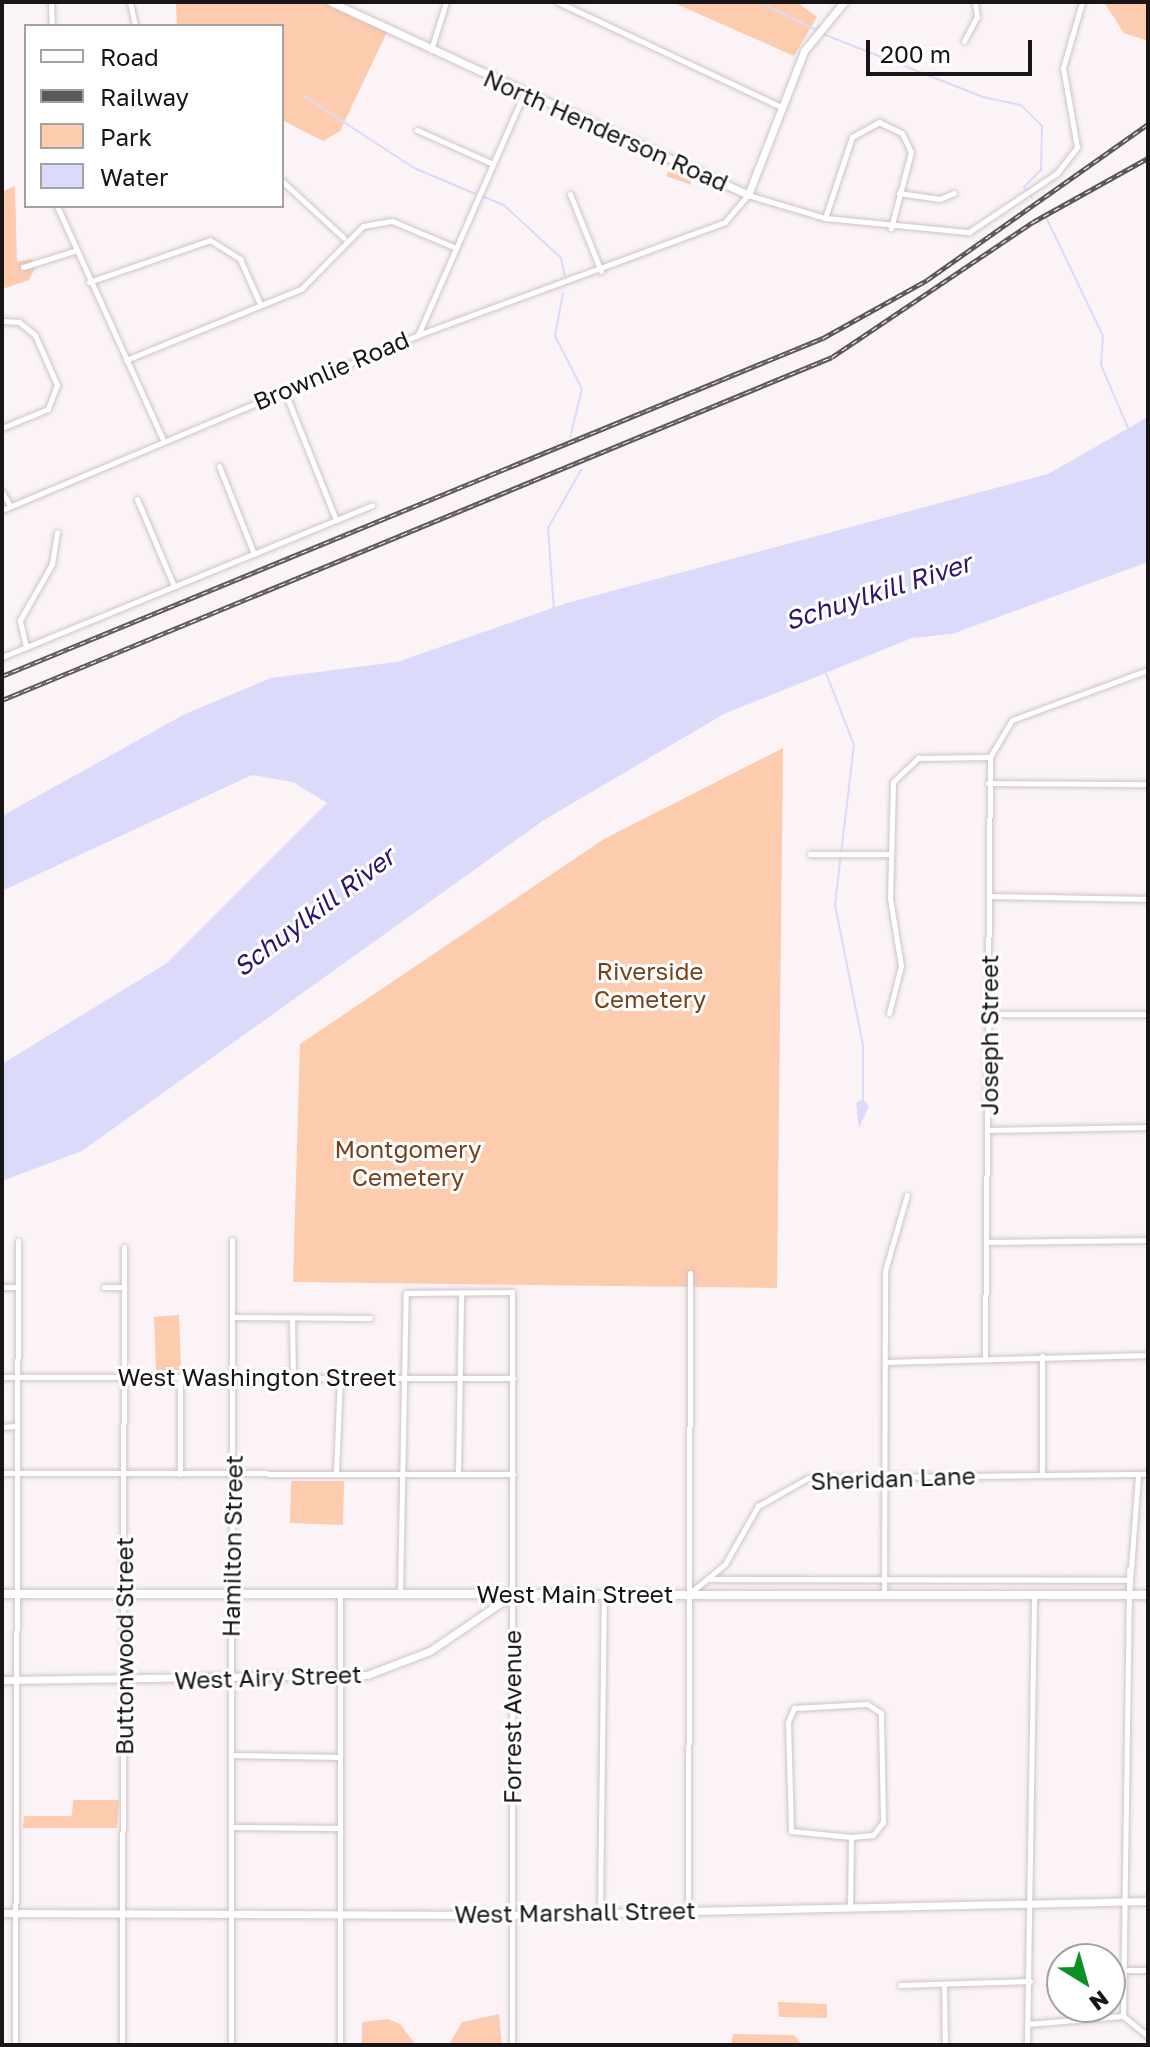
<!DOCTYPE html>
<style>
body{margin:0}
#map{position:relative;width:1150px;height:2047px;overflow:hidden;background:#fcf3f7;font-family:"Golos Text",sans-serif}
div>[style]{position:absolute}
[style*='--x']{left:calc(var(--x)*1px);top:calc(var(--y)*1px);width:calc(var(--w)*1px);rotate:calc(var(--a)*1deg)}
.green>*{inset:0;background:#fdcbae}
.water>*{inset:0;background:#dcdafb}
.stream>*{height:2px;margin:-1px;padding:0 1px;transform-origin:1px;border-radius:1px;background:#dcdafb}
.roads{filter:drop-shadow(0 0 2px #cdc4c8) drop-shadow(0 0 2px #cdc4c8)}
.street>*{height:5px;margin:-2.5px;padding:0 2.5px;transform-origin:2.5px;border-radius:2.5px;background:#fff}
.secondary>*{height:7px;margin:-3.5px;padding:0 3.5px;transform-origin:3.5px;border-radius:3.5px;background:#fff}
.primary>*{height:8px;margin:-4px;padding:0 4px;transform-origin:4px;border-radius:4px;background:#fff}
.rail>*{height:5px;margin-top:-2.5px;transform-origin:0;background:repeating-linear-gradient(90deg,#fff 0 6px,#5d595b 0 12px);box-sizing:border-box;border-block:2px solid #5d595b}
span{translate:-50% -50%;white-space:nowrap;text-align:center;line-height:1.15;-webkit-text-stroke:6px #fff;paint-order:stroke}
.street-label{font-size:24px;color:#181517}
.park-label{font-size:24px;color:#75411e}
.water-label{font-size:26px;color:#2f136f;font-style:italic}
.frame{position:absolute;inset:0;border:4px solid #181517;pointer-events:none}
.legend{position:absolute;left:24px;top:24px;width:260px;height:184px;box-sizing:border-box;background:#fff;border:2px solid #a3a1a2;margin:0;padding:10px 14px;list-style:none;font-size:24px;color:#181517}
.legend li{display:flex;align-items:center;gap:16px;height:40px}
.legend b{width:40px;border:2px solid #a3a1a2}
.north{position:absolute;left:1046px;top:1943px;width:80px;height:80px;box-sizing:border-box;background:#fff;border:2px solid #a3a1a2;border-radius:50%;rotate:143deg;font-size:22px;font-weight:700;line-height:32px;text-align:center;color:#181517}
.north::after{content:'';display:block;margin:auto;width:28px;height:36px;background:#0a9123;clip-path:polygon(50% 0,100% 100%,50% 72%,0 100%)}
.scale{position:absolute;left:866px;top:40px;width:166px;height:36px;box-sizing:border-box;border:4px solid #181517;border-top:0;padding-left:10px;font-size:24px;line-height:28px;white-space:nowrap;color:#181517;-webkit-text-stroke:6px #fff;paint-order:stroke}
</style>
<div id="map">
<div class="green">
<div style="clip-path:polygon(176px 2px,330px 2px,388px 30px,340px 131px,323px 141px,282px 120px,282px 26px,177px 26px)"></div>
<div style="clip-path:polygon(672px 2px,797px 2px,817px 17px,794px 56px)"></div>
<div style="clip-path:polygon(1104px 2px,1148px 2px,1148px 41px,1124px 33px)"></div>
<div style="clip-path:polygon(672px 166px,689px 174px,691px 185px,666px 176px)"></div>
<div style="clip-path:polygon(15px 186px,17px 262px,31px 259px,35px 268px,29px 280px,2px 289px,2px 192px)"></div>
<div style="clip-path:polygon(783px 748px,777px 1288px,293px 1282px,300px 1044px,604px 839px)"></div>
<div style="clip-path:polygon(179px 1315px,181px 1370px,156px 1370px,154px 1317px)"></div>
<div style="clip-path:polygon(291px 1481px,344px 1481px,343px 1525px,290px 1523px)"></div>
<div style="clip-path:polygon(73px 1800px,119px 1800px,117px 1828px,23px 1828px,24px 1816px,72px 1816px)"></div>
<div style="clip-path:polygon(778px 2002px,827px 2004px,827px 2018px,779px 2017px)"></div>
<div style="clip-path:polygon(499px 2014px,502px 2045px,449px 2045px,462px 2022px)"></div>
<div style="clip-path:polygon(388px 2019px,400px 2024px,416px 2045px,362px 2045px,362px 2022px)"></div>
<div style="clip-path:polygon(733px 2034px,794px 2035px,802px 2045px,731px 2045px)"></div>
</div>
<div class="water">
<div style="clip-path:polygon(1148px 417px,1148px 562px,952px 634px,912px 638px,724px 714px,544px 820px,82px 1151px,2px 1181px,2px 1064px,167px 963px,327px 803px,293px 782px,252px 775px,2px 891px,2px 816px,185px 714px,271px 678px,397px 662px,567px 603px,1048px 474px)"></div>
<div style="clip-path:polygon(863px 1099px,869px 1106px,859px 1128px,856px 1103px)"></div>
</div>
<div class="stream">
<div style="--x:759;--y:2;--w:66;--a:26.2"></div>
<div style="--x:823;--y:34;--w:172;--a:21.5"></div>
<div style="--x:983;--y:97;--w:39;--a:12"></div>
<div style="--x:1021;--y:105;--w:30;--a:45"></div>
<div style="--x:1042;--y:126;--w:44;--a:91.3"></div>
<div style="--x:1041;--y:170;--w:24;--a:135"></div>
<div style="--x:1024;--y:187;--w:14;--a:54"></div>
<div style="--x:304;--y:96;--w:131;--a:33.2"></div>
<div style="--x:414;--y:168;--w:67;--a:22.8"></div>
<div style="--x:482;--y:196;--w:25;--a:23"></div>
<div style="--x:505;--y:206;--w:76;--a:42.9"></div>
<div style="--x:561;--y:258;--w:19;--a:78"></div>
<div style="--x:1046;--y:217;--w:132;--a:64.4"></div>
<div style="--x:1103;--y:336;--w:29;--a:94"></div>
<div style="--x:1101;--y:365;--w:69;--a:66.8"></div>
<div style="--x:563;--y:293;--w:44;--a:100.5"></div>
<div style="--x:555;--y:336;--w:59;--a:63"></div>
<div style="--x:582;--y:389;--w:50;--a:103.8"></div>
<div style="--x:554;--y:610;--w:82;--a:-94.2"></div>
<div style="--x:548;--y:528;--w:67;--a:-60.4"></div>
<div style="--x:825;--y:670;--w:80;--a:68.9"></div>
<div style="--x:854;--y:745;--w:161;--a:96.8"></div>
<div style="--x:835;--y:905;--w:143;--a:78.7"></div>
<div style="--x:863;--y:1045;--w:54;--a:90"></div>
</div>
<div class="roads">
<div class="street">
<div style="--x:51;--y:2;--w:24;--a:88"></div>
<div style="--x:130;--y:2;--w:25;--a:78"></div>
<div style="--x:558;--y:2;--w:249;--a:25.2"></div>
<div style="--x:964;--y:41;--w:27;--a:-62"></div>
<div style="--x:977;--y:17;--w:15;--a:-98"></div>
<div style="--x:431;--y:50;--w:50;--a:-72.6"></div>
<div style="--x:417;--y:130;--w:81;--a:24"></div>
<div style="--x:282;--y:181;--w:84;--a:42.6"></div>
<div style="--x:899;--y:193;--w:41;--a:8.3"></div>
<div style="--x:940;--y:199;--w:15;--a:-23"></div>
<div style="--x:570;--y:194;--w:83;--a:68.1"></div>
<div style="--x:57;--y:206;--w:255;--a:65.6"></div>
<div style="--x:825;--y:218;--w:85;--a:-71.6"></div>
<div style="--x:852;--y:137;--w:31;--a:-29"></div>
<div style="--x:879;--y:122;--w:25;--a:26"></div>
<div style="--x:902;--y:133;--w:21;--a:65"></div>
<div style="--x:911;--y:152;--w:79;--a:104.7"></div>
<div style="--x:23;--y:267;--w:53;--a:-17.4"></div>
<div style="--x:89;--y:282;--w:128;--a:-19.1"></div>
<div style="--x:210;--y:240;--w:36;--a:32"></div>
<div style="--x:240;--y:259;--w:49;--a:66"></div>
<div style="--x:2;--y:321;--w:17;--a:3"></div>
<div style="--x:19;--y:322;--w:21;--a:39"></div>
<div style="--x:35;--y:335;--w:55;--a:66.3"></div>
<div style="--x:57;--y:385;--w:26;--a:111"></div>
<div style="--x:48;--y:409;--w:50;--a:157.6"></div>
<div style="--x:418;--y:335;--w:327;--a:-20.2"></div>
<div style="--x:725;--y:222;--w:35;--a:-50"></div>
<div style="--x:748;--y:195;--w:80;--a:16.6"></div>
<div style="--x:825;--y:218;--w:145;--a:5.6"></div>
<div style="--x:969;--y:232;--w:106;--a:-33.8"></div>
<div style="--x:1057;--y:173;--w:33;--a:-52"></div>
<div style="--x:1077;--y:147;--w:80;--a:-100"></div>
<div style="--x:1063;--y:68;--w:69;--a:-73.9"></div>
<div style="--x:126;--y:360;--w:189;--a:-22.1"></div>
<div style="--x:301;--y:289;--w:88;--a:-45.5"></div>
<div style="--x:363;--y:226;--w:29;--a:-10"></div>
<div style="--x:392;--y:221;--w:67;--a:22.8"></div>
<div style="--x:284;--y:390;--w:140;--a:68.2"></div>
<div style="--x:219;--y:466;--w:95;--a:68.3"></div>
<div style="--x:2;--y:492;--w:16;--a:60"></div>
<div style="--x:137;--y:499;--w:95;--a:67"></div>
<div style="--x:2;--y:510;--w:451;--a:-22.8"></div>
<div style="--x:418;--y:335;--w:264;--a:-66.3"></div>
<div style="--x:26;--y:647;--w:28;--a:-103"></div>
<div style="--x:20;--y:620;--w:64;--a:-60.3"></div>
<div style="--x:52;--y:564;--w:32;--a:-81"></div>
<div style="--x:2;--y:657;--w:400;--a:-22.3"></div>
<div style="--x:988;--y:783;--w:160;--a:0.4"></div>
<div style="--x:810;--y:854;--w:80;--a:0"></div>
<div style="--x:990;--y:896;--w:158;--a:1.1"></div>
<div style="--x:889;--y:1013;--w:49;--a:-75.7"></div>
<div style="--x:901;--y:966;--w:69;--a:-99.2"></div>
<div style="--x:890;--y:898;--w:116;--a:-88.5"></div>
<div style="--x:893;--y:782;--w:35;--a:-44"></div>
<div style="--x:918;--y:758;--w:72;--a:-0.8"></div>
<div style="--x:988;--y:1014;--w:160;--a:0"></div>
<div style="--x:989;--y:1130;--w:159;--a:-1.1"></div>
<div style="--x:986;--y:1242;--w:162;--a:-0.7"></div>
<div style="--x:2;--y:1287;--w:15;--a:0"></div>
<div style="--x:104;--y:1287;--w:19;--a:0"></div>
<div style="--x:234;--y:1317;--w:136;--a:0.4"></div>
<div style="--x:292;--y:1318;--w:57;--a:89"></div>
<div style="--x:985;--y:1357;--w:600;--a:-89.52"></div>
<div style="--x:990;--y:757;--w:43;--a:-59.3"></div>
<div style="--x:1012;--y:720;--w:145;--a:-20.2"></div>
<div style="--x:887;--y:1362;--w:261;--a:-1.5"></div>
<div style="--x:2;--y:1377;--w:511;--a:0.11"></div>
<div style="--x:2;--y:1427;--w:14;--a:-4"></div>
<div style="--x:336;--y:1472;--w:97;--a:-87.6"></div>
<div style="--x:2;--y:1473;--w:511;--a:0.11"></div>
<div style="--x:458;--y:1473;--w:180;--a:-89"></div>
<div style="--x:180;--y:1474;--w:98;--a:-90"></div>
<div style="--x:1042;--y:1475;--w:119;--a:-90"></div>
<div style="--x:709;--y:1579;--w:417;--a:0.1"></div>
<div style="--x:400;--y:1593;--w:300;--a:-88.9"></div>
<div style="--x:406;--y:1293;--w:106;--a:-0.5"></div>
<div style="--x:512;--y:1292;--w:753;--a:90"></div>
<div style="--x:690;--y:1593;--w:45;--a:-39.6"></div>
<div style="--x:725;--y:1564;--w:67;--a:-60.4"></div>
<div style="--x:758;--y:1506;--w:57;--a:-29.2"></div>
<div style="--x:808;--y:1478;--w:340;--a:-0.7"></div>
<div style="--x:884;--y:1593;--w:322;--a:-89.8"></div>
<div style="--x:885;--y:1271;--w:79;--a:-73.9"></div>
<div style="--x:1129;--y:1595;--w:120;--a:-85.7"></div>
<div style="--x:231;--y:1755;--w:109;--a:1.1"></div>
<div style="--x:233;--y:1827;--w:107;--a:0.5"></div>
<div style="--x:850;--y:1907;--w:70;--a:-89.2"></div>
<div style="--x:851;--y:1837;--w:22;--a:-5"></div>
<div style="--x:873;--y:1835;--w:16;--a:-52"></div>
<div style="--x:883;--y:1822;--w:109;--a:-91.1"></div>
<div style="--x:881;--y:1713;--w:17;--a:-147"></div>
<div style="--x:867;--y:1704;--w:73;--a:176.9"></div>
<div style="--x:794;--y:1708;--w:15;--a:113"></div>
<div style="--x:788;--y:1722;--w:109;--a:88.4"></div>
<div style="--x:791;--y:1831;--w:60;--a:5.7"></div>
<div style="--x:688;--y:1910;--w:637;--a:-89.82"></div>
<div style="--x:600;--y:1912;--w:317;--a:-89.3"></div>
<div style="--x:1128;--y:1970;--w:20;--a:0"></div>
<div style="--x:944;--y:1984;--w:61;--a:89.1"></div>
<div style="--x:900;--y:1985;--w:130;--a:-1.8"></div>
<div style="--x:1123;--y:2016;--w:447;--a:-89.2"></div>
<div style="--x:1123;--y:2016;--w:32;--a:39"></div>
<div style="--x:1027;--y:2024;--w:96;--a:-4.8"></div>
<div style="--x:15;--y:2045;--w:804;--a:-89.79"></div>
<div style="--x:122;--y:2045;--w:798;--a:-89.86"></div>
<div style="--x:231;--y:2045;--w:805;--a:-89.93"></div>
<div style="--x:340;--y:2045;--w:451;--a:-90"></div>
<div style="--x:1027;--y:2045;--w:449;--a:-89.1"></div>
</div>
<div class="secondary">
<div style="--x:331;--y:2;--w:459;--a:24.8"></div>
<div style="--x:748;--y:195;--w:155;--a:-68.7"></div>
<div style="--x:804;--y:51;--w:63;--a:-50.8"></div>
<div style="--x:2;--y:1680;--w:365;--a:-0.8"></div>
<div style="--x:367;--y:1675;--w:67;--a:-20.9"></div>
<div style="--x:430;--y:1651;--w:99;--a:-34.3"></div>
<div style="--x:2;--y:1913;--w:511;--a:0.22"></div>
<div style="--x:513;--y:1915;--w:635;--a:-1.26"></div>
</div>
<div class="primary">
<div style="--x:2;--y:1594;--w:1146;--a:0.05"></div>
</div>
</div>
<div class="rail">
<div style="--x:2;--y:676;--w:888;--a:-22.38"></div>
<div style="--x:823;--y:338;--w:119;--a:-29.1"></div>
<div style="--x:927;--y:280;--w:271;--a:-35.2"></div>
<div style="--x:2;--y:700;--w:898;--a:-22.45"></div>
<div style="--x:832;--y:357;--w:242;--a:-33.9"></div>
<div style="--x:1033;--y:222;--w:132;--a:-29.1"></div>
</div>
<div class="street-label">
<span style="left:606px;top:130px;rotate:24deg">North Henderson Road</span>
<span style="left:331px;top:370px;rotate:-23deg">Brownlie Road</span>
<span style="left:989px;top:1035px;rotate:-90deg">Joseph Street</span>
<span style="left:257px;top:1377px">West Washington Street</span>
<span style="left:893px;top:1478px;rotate:-2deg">Sheridan Lane</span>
<span style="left:232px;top:1546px;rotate:-89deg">Hamilton Street</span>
<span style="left:575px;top:1594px">West Main Street</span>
<span style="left:124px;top:1646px;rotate:-90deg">Buttonwood Street</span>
<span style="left:268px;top:1677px;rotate:-2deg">West Airy Street</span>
<span style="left:512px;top:1717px;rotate:-90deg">Forrest Avenue</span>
<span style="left:575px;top:1912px;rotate:-1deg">West Marshall Street</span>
</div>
<div class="park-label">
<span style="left:650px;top:985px">Riverside<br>Cemetery</span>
<span style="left:408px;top:1163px">Montgomery<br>Cemetery</span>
</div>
<div class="water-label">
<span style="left:878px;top:592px;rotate:-18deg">Schuylkill River</span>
<span style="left:314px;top:912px;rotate:-37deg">Schuylkill River</span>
</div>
<div class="frame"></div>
<ul class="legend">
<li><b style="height:10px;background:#fff"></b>Road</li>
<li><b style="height:10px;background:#5d595b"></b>Railway</li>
<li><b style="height:22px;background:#fdcbae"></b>Park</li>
<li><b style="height:22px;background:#dcdafb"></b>Water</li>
</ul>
<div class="north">N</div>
<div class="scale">200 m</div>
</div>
